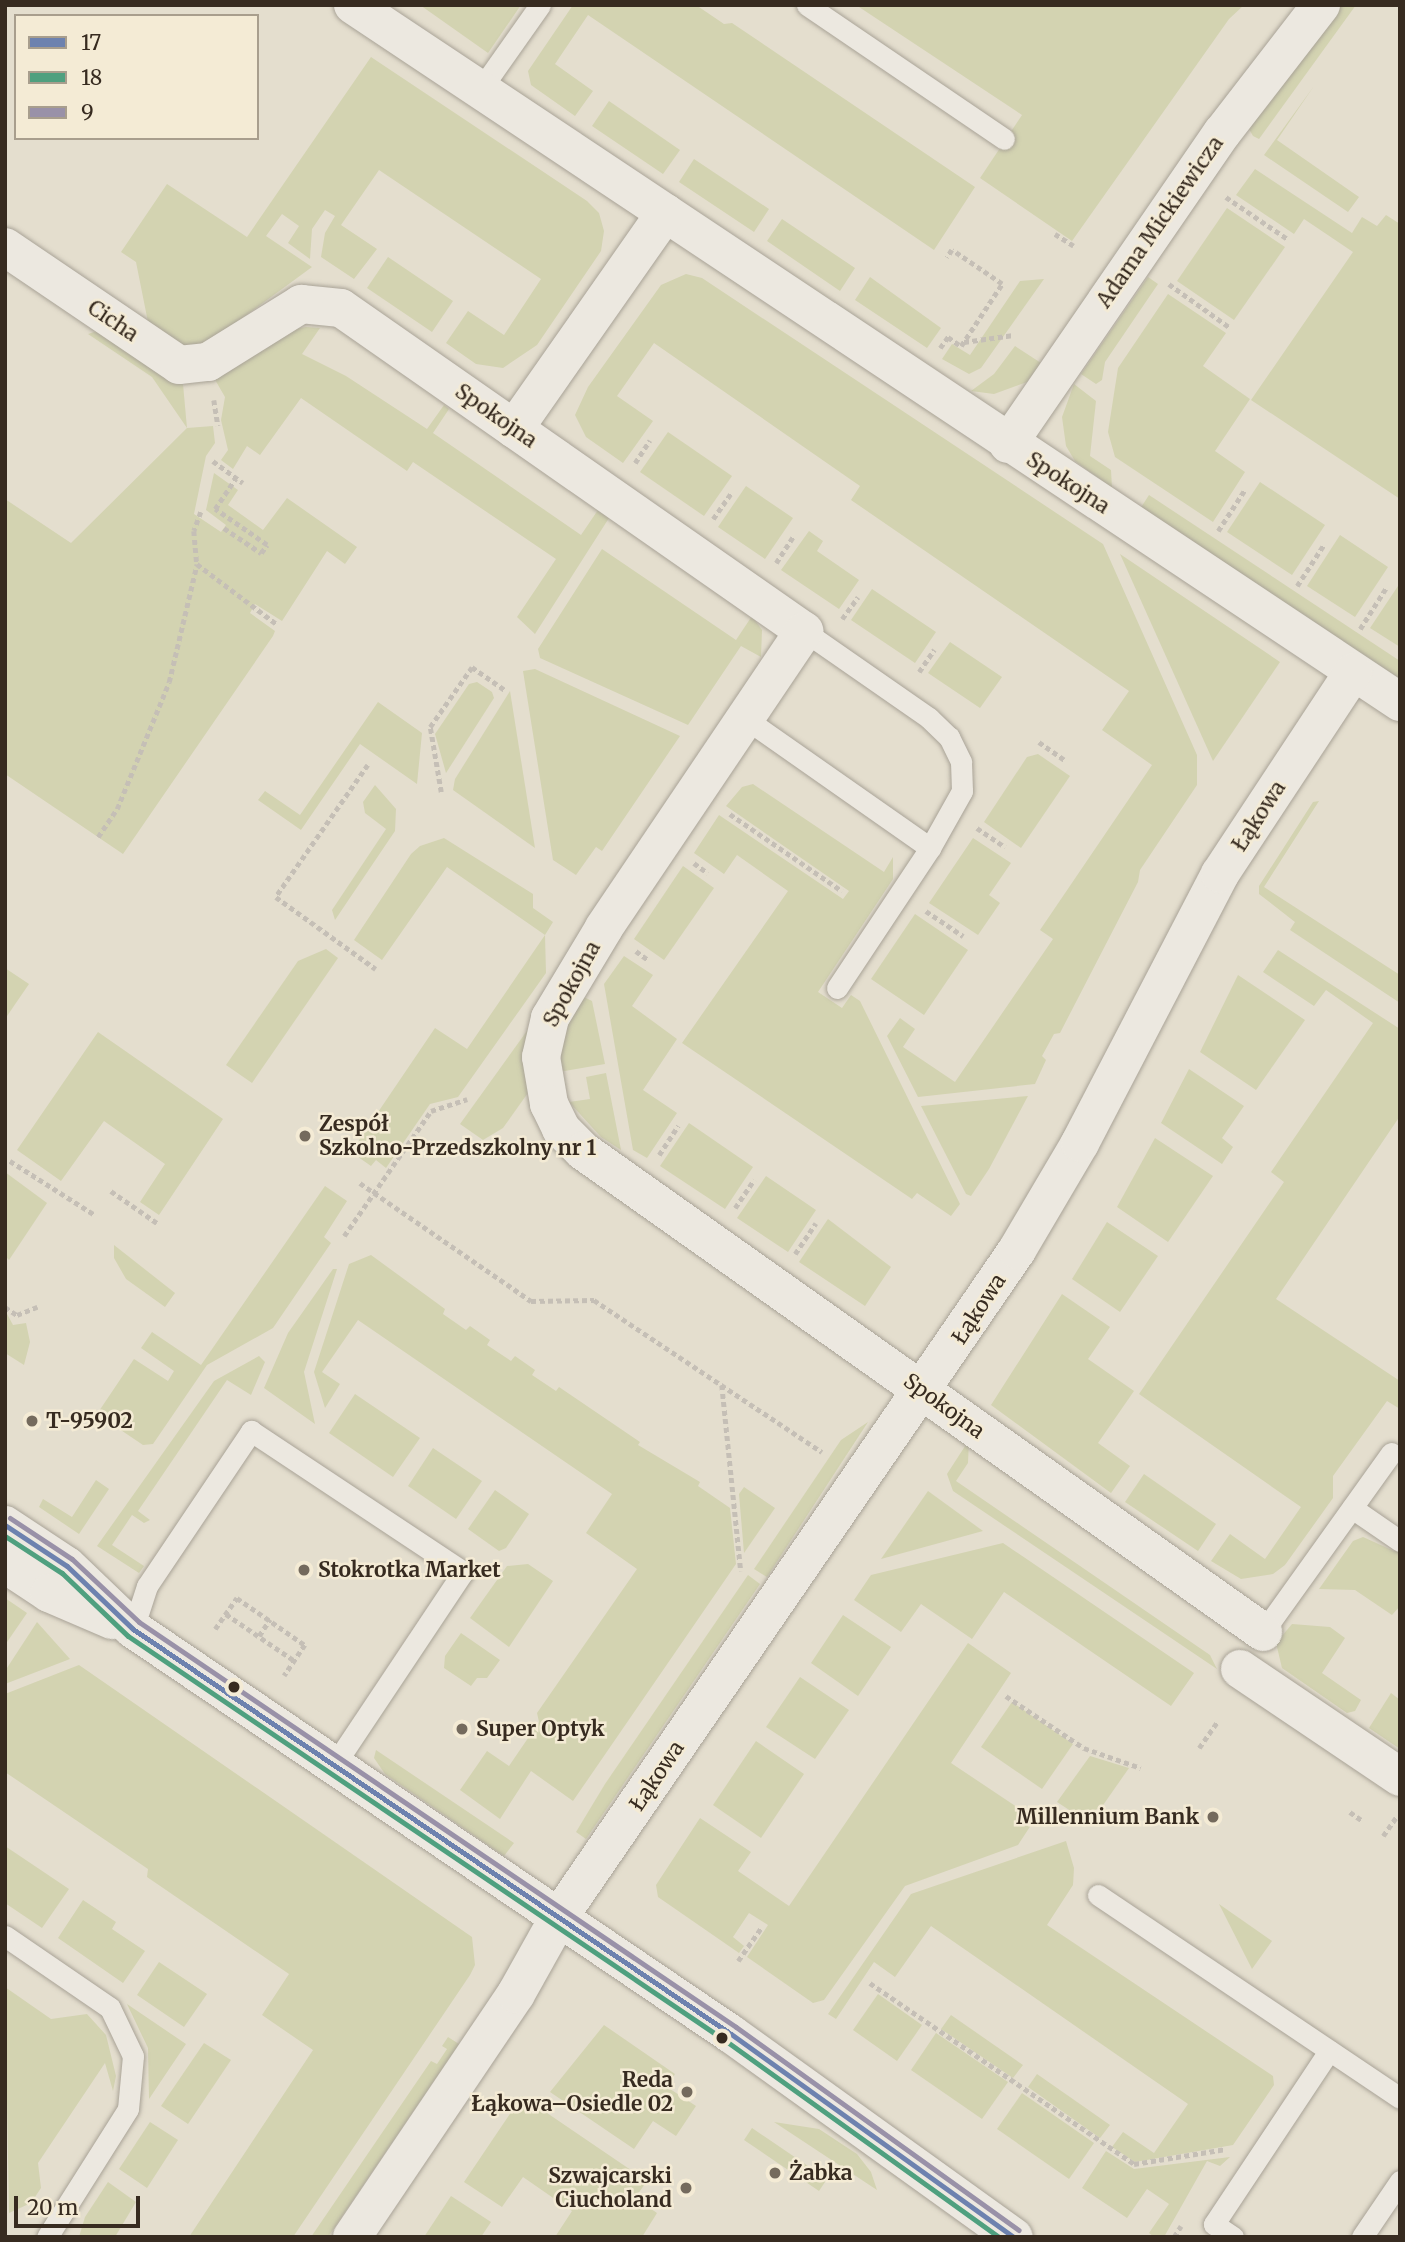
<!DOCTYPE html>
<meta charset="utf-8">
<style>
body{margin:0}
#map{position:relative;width:1405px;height:2242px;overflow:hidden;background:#e4dece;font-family:Merriweather,serif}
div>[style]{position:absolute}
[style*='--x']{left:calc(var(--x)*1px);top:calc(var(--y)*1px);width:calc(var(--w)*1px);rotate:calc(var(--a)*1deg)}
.green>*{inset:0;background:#d3d3b1}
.path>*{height:4.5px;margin-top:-2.25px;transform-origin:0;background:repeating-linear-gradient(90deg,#c5bfb6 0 5px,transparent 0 8.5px)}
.roads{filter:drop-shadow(0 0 2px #a9a397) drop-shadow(0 0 2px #a9a397)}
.lane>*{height:21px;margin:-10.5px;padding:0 10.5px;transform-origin:10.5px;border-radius:10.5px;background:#ece8e0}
.street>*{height:38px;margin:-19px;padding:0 19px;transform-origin:19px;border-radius:19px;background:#ece8e0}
.secondary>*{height:38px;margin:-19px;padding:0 19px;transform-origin:19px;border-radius:19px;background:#ece8e0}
.bus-1>*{height:5px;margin:-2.5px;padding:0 2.5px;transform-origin:2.5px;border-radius:2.5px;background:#6d82af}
.bus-2>*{height:5px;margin:-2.5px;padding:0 2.5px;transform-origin:2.5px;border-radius:2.5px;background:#4fa07f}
.bus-3>*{height:5px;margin:-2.5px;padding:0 2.5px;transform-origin:2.5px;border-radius:2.5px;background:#9991a8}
.dots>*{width:19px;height:19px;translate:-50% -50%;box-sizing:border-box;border:4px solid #f4ebd5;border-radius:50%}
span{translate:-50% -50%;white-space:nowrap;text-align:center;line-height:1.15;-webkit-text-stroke:5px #f4ebd5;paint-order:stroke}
.street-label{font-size:21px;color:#372b20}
.poi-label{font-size:21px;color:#372b20;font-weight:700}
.left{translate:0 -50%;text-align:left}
.right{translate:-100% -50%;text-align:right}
.frame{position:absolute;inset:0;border:7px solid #372b20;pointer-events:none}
.legend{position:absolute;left:14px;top:14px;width:245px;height:126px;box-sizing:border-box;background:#f4ebd5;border:2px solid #a89e8d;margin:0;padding:9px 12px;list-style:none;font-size:21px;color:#372b20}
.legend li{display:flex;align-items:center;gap:14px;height:35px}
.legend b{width:35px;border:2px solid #a89e8d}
.scale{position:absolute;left:14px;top:2196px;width:126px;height:32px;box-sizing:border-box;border:4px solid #372b20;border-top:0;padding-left:9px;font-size:21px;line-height:24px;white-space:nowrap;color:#372b20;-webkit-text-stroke:5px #f4ebd5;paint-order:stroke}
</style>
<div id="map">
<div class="green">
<div style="clip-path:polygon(420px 5px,521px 5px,488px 53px)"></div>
<div style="clip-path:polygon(573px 5px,696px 5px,724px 24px,732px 23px,975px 187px,934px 250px,588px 15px,555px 64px,593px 91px,575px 116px,531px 85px,528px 71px)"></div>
<div style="clip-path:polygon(856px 5px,1244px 5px,1229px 19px,1072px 241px,980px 178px,1022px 115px)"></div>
<div style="clip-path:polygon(1339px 5px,1356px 5px,1259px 139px,1253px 136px,1249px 129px)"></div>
<div style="clip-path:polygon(371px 57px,587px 201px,599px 213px,604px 231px,601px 251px,537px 345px,503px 368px,476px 364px,446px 343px,468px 311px,504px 335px,541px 279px,379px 170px,341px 225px,377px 249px,354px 279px,321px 257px,325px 233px,335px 216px,325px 210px,312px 229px,310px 259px,288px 243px,299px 226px,282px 214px,266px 236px,312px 267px,207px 344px,184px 346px,149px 327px,136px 262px,121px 252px,167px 184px,247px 237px)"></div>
<div style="clip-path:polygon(1314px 86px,1277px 140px,1359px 197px,1348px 212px,1264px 155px)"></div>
<div style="clip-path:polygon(609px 101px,680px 150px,663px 174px,592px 126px)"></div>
<div style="clip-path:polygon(694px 159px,769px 209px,754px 232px,679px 182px)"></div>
<div style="clip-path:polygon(1255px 169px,1352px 233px,1362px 217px,1377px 226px,1386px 215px,1400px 224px,1400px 499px,1251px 400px,1353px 252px,1304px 219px,1294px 234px,1236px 195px)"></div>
<div style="clip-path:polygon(1227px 208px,1285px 247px,1234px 320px,1177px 281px)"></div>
<div style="clip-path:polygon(782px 219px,855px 268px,840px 291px,767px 241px)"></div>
<div style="clip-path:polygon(388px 257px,453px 301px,432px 332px,367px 288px)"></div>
<div style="clip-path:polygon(686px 274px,702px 278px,1103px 544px,1197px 755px,1197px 785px,1140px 870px,1138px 882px,1060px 1033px,1054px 1034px,1042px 1056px,1046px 1060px,1035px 1084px,918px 1097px,887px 1036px,900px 1018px,904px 1021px,915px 1029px,903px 1047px,955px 1082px,1053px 939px,1040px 930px,1152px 765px,1102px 730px,1129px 691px,851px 500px,860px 486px,654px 343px,617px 396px,653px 421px,623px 463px,586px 437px,575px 415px,588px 387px,661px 285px)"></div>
<div style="clip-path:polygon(870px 277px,941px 328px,927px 348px,855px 300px)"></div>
<div style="clip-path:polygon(1148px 277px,1158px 284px,1105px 362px,1102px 380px,1096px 384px,1081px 374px)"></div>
<div style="clip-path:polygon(1044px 279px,981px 368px,969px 374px,942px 359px,952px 344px,970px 355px,1020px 281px)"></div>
<div style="clip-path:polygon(1168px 294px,1226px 333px,1203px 366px,1250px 399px,1215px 451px,1245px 472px,1213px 522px,1115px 457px,1108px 432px,1118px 368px)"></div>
<div style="clip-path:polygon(306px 327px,320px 328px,302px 354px,346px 376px,427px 429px,444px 405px,449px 409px,433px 433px,581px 535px,598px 510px,609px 518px,535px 634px,517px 617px,556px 559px,413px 462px,407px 471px,301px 398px,260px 455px,247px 446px,233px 469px,221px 460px,228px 450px,221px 420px,225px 397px,214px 378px,288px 330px)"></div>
<div style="clip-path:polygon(97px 331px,183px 384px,187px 428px,213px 426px,215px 443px,206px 456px,194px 514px,221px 532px,226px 525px,206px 510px,214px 473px,238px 490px,228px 505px,263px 530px,287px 498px,357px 547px,345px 564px,327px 551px,282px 621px,255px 604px,250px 613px,275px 631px,273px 636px,123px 854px,5px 774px,5px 499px,71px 543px,187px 428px,152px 377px,88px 334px)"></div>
<div style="clip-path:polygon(1015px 346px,1041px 363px,1027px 382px,994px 394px,971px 391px,994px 374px)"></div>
<div style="clip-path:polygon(1074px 384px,1096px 401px,1090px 456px,1111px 470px,1112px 488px,1075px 461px,1066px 446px,1062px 417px)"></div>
<div style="clip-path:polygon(668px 432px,732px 476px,704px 516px,640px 472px)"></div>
<div style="clip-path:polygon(1260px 482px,1325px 525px,1292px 575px,1227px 532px)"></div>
<div style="clip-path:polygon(746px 486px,793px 518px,765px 559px,718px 527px)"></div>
<div style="clip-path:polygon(1149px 495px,1400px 661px,1400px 680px,1140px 509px)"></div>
<div style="clip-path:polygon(809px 531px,823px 541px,817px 551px,859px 580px,839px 609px,781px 570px)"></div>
<div style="clip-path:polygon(1340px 535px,1388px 567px,1355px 617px,1307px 586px)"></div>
<div style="clip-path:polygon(602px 549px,736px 640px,752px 616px,762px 630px,761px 657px,741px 646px,688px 725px,540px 658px,538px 649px)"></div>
<div style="clip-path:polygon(1120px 554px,1280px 662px,1213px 761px)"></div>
<div style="clip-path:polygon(1400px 583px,1400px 647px,1370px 628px)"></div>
<div style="clip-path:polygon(872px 589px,936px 632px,915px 663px,851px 620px)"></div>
<div style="clip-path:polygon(950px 642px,1002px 677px,980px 708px,928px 673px)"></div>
<div style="clip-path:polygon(535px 669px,680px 736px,602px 851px,596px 847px,576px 875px,553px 860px,523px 671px)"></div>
<div style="clip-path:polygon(477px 682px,492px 692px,494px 698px,446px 773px,435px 734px,469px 684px)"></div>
<div style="clip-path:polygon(510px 691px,535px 848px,453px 790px,455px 779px)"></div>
<div style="clip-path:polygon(378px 702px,422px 733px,417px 784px,360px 744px,301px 830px,258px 800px,265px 791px,300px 815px)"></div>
<div style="clip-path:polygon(1038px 754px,1070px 776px,1021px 848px,984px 822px,1027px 757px)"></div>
<div style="clip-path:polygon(753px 784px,884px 872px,893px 857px,893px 879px,818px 992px,842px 1008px,851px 995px,860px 1001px,960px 1204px,951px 1216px,917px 1193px,912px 1199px,682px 1043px,788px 891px,737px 855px,724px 874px,694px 853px,719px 815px,843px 899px,849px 891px,726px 806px,742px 787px)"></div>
<div style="clip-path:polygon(375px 785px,396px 809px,395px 831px,335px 920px,332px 910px,386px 829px,365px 813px,363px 802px)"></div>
<div style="clip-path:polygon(1319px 801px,1264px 887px,1400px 975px,1400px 1003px,1290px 930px,1295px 922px,1259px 894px,1259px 886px,1313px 802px)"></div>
<div style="clip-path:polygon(444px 838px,533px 894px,533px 908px,553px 922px,545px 935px,546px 973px,458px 1097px,430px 1104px,386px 1168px,376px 1160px,371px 1166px,351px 1152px,435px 1028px,467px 1049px,545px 935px,447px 867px,382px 960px,354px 940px,411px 854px,420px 846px)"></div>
<div style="clip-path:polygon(973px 838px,1011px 863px,989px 895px,1000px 903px,978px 935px,929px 903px)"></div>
<div style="clip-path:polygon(683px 866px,714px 888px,664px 960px,634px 939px)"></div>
<div style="clip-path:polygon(915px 914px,968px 950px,924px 1015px,871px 979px)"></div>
<div style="clip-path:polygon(326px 949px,338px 958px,252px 1083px,226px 1065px,298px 961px)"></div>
<div style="clip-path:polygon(1278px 950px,1400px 1029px,1400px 1116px,1276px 1299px,1400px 1381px,1400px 1409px,1387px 1401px,1333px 1476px,1333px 1498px,1285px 1565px,1273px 1574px,1241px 1579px,1211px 1561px,1230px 1534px,1265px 1559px,1301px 1507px,1139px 1394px,1284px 1182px,1271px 1172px,1373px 1023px,1326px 990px,1314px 1006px,1263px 972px)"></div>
<div style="clip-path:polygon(624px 956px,653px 975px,632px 1006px,677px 1039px,643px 1090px,677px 1113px,647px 1158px,633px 1150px,604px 984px)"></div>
<div style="clip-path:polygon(5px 968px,29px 984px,5px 1019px)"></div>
<div style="clip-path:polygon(1238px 975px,1305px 1020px,1256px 1090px,1200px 1052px)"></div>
<div style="clip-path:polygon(582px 996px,592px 1001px,605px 1064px,559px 1072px,557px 1052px,564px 1028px)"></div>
<div style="clip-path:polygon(542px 1010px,530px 1090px,503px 1128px,483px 1140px,460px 1124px)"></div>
<div style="clip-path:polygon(98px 1032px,223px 1119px,159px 1215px,140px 1202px,165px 1164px,104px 1121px,61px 1181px,17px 1150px)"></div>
<div style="clip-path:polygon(1189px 1069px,1244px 1106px,1222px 1138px,1233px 1147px,1222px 1164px,1161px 1123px)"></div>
<div style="clip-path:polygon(606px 1073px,621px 1150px,601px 1137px,569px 1102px,590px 1099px,586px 1077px)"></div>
<div style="clip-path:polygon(1028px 1096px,989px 1169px,971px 1196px,966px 1194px,921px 1106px)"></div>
<div style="clip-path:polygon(689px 1123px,753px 1167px,725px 1209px,660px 1166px)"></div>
<div style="clip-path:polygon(1155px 1138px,1213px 1176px,1168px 1242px,1117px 1207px)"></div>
<div style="clip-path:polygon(5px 1172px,47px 1203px,9px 1260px,5px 1256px)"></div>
<div style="clip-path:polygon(766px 1176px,816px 1210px,788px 1252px,737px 1218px)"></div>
<div style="clip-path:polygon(325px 1186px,347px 1201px,324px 1237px,331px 1243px,273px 1328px,207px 1365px,153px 1444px,143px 1445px,97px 1414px,134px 1359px,168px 1381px,174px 1371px,141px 1348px,152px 1332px,201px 1365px)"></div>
<div style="clip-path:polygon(828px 1219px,891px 1267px,865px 1306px,799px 1262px)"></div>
<div style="clip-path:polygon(1107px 1222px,1158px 1256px,1120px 1312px,1072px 1279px)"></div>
<div style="clip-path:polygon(114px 1245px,175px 1293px,165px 1307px,126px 1279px,114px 1258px)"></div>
<div style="clip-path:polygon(371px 1255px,445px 1309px,443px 1314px,466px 1330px,470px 1326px,490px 1340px,487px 1345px,511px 1361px,515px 1356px,535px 1370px,532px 1375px,556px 1391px,559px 1387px,640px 1442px,638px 1445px,700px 1482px,698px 1486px,730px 1508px,736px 1564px,573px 1801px,531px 1771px,500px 1819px,460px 1790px,487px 1751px,509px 1766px,539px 1722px,537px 1713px,637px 1569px,586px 1533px,612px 1494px,358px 1320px,322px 1372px,340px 1384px,325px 1408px,314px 1372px,349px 1264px)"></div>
<div style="clip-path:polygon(333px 1269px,337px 1269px,304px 1372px,315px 1424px,264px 1388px,288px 1333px)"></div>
<div style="clip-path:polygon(1062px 1294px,1110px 1327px,1088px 1359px,1134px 1391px,1098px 1443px,1130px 1466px,1111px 1493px,991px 1405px)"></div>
<div style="clip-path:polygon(5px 1310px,13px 1325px,26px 1323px,30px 1342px,24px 1365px,5px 1353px)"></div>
<div style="clip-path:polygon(259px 1356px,265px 1362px,251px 1395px,227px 1380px,138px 1511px,150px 1520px,144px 1523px,132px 1515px,112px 1545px,144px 1566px,139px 1573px,97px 1546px,214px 1381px)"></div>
<div style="clip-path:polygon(355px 1394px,420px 1438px,393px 1477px,329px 1433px)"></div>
<div style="clip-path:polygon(868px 1422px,767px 1577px,754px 1569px,841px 1440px)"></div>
<div style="clip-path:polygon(969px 1440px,968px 1463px,956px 1481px,1210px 1655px,1217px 1669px,953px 1491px,947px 1474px)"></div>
<div style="clip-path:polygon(433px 1448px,482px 1481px,456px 1519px,408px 1486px)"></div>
<div style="clip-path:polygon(1144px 1474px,1216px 1524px,1198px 1551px,1125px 1502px)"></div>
<div style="clip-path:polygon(96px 1480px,109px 1489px,79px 1534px,39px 1507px,43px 1499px,72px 1517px)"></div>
<div style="clip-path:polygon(744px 1487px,775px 1508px,744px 1553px,739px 1494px)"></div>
<div style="clip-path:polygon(495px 1490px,529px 1514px,506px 1548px,499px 1551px,468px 1529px)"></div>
<div style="clip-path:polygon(928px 1491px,983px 1531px,881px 1559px)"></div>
<div style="clip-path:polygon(1363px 1537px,1394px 1551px,1400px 1545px,1400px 1606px,1392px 1615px,1355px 1590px,1319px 1589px,1353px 1541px)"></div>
<div style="clip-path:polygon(1003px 1543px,1194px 1673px,1171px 1706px,1004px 1592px,972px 1639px,921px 1604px,901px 1632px,854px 1600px,871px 1575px)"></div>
<div style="clip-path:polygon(528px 1564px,553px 1581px,509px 1647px,470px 1618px,507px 1566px)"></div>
<div style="clip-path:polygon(748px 1575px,760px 1584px,586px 1839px,576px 1832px,605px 1784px)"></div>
<div style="clip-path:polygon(5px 1598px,27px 1613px,5px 1645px)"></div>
<div style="clip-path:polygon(843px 1615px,891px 1647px,858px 1696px,811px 1663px)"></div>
<div style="clip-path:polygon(37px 1622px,70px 1659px,5px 1684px,5px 1671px)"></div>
<div style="clip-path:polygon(1292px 1624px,1330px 1627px,1345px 1638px,1322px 1673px,1361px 1700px,1355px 1711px,1347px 1713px,1282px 1668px,1276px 1643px)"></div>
<div style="clip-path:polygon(461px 1633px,500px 1660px,487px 1678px,477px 1678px,471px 1686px,444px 1668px,445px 1656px)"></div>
<div style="clip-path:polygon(968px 1643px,1011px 1673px,951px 1763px,1035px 1819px,1018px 1845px,905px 1886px,824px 2000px,813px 2003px,747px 1957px,768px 1925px,749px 1913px,733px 1937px,744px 1946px,739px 1953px,658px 1897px,656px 1885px,700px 1818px,751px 1852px,738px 1871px,789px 1906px)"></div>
<div style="clip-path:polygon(79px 1665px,472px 1937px,475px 1965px,470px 1975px,293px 2237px,189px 2237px,313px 2050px,262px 2015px,289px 1974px,147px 1877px,148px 1869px,5px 1772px,5px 1694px)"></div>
<div style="clip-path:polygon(800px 1677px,849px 1710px,815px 1759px,766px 1727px)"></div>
<div style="clip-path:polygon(1391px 1693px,1400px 1700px,1400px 1749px,1369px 1728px)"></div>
<div style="clip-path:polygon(1012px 1702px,1073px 1744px,1042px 1789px,981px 1747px)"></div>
<div style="clip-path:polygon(756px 1741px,804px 1774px,761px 1838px,713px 1805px)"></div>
<div style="clip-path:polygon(376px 1750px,514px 1843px,504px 1856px,385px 1774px,374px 1758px)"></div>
<div style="clip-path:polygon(1090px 1756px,1129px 1768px,1101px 1808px,1077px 1815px,1057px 1802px)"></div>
<div style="clip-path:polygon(1066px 1841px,1074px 1868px,1073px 1885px,1047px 1925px,1273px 2076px,1274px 2085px,1233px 2145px,1135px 2162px,1112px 2147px,1123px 2132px,1154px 2153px,1188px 2104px,931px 1926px,895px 1977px,874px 1962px,836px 2019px,828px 2014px,911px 1894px)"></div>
<div style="clip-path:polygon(5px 1846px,69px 1889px,42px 1928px,5px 1903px)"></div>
<div style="clip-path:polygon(83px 1900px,116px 1922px,112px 1929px,145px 1951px,123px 1983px,58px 1938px)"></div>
<div style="clip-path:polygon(1219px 1904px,1272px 1941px,1252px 1969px)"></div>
<div style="clip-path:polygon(159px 1962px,207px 1994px,184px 2027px,137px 1995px)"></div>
<div style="clip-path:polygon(5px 1987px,51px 2019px,87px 2014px,106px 2035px,116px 2076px,113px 2091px,105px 2063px,38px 2163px,41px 2188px,31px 2203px,9px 2213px)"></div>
<div style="clip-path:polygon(878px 1994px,922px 2025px,897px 2061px,853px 2030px)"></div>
<div style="clip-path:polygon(127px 2004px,186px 2044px,149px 2099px,148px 2048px)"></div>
<div style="clip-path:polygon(951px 2015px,1023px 2065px,1013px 2078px,941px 2029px)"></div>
<div style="clip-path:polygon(604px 2025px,675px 2074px,667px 2087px,696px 2106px,676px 2136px,653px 2121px,634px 2149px,550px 2092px)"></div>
<div style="clip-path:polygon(936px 2033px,1008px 2082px,982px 2119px,911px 2070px)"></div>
<div style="clip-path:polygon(448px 2037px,459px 2044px,328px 2237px,311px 2237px,431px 2061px,437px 2064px,447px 2049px,442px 2046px)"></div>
<div style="clip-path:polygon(204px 2043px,231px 2060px,188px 2124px,161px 2106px)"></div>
<div style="clip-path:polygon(1037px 2074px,1110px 2125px,1100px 2138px,1028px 2087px)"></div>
<div style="clip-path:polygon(1022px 2093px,1094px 2143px,1069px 2179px,997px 2129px)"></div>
<div style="clip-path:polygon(522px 2096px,647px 2181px,635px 2198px,657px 2213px,642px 2237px,555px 2237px,572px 2211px,523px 2177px,502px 2207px,464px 2182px)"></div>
<div style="clip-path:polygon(150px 2122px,178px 2140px,147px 2188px,119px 2169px)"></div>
<div style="clip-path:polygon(774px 2122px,819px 2129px,857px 2154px,871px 2172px,877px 2190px)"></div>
<div style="clip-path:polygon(752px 2128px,827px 2179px,819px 2191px,744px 2140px)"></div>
<div style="clip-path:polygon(1106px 2151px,1134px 2169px,1230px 2157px,1220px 2166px,1207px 2161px,1164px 2237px,1154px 2237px,1149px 2233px,1169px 2204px,1147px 2189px,1127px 2218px,1082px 2188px)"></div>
<div style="clip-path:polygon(108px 2182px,136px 2202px,115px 2237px,79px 2237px,85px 2217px)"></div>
<div style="clip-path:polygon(451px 2196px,491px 2222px,481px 2237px,424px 2237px)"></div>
</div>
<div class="path">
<div style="--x:1226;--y:197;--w:76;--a:34.3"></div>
<div style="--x:1055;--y:234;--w:22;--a:32"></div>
<div style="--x:1169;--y:284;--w:74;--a:35.6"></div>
<div style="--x:964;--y:342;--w:50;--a:-8"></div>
<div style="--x:940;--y:348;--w:14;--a:-54"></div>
<div style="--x:948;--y:337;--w:16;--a:35"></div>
<div style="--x:961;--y:346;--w:74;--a:-56.5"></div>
<div style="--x:1002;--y:284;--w:60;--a:-145.8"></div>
<div style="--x:952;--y:250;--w:9;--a:122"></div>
<div style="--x:214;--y:400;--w:26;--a:81"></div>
<div style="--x:213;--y:461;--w:37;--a:36"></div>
<div style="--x:635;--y:463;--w:27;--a:-57"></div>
<div style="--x:201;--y:512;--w:20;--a:110"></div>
<div style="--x:194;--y:531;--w:33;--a:85"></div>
<div style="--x:197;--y:564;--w:101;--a:37"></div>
<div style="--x:713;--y:519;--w:32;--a:-55"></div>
<div style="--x:224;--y:528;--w:45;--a:34"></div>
<div style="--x:261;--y:553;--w:10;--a:-53"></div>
<div style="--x:267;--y:545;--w:63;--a:-145.3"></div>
<div style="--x:215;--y:509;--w:37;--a:-56"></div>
<div style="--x:1218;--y:531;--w:48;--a:-57"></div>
<div style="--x:776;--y:563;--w:31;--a:-57"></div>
<div style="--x:1297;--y:586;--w:48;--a:-57"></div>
<div style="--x:842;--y:619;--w:27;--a:-54"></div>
<div style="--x:1360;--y:629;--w:49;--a:-57.6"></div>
<div style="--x:919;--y:672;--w:27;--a:-56"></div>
<div style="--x:1039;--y:742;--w:33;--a:35"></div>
<div style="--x:368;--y:765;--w:161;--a:124.9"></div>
<div style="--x:276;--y:897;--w:123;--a:35.8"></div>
<div style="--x:441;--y:792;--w:66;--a:-99.6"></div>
<div style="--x:430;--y:727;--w:73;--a:-55"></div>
<div style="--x:472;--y:667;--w:40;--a:34.9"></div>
<div style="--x:730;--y:814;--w:136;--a:34.5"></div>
<div style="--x:977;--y:828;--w:34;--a:34"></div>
<div style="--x:98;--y:837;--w:34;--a:-56"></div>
<div style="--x:117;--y:809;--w:137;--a:-67.7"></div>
<div style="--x:169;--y:682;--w:121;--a:-76.7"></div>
<div style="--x:694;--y:863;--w:17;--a:36"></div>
<div style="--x:926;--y:911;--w:45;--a:34"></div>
<div style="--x:636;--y:951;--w:14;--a:36"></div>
<div style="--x:659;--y:1155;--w:35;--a:-57"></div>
<div style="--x:10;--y:1161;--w:101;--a:32.4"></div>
<div style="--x:360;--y:1183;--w:208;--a:34.6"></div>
<div style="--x:531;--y:1301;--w:63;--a:-0.9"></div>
<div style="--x:594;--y:1300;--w:274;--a:33.7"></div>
<div style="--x:111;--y:1191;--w:56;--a:34.8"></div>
<div style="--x:735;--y:1208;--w:34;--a:-56"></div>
<div style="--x:344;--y:1236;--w:152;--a:-55.2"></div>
<div style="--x:431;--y:1111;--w:38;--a:-18"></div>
<div style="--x:795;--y:1254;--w:37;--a:-56"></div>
<div style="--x:5;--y:1307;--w:14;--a:34"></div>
<div style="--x:17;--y:1315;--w:22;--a:-22"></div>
<div style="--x:722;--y:1385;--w:187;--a:84.2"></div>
<div style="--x:226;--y:1614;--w:83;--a:34.3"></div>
<div style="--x:215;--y:1629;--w:38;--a:-55"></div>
<div style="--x:237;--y:1598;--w:83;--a:34.7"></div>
<div style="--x:305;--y:1645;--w:37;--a:124"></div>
<div style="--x:259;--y:1636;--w:20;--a:-57"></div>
<div style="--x:1006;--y:1696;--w:94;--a:33.7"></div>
<div style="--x:1084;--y:1748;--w:60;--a:19.3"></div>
<div style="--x:1199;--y:1748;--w:32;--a:-55"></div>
<div style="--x:1350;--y:1812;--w:16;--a:35"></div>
<div style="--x:1383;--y:1836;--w:24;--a:-55"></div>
<div style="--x:738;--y:1961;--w:40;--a:-55.1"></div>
<div style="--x:870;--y:1983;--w:320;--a:34.4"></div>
<div style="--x:1134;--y:2164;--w:93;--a:-9.3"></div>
<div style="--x:1174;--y:2237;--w:13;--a:-58"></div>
</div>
<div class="roads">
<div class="lane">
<div style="--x:807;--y:5;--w:238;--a:34.2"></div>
<div style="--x:480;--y:90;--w:104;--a:-54.8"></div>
<div style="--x:804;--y:631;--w:152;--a:34.8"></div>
<div style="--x:929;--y:718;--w:28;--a:44"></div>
<div style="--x:949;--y:737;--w:28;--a:64"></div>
<div style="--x:961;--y:762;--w:29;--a:88"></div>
<div style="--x:962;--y:791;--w:65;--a:119.3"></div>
<div style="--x:930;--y:848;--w:168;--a:123.6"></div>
<div style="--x:746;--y:719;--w:225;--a:35"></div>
<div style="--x:1352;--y:1508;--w:58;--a:34.5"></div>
<div style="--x:133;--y:1629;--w:45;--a:-72"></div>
<div style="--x:147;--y:1586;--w:187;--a:-56.1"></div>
<div style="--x:251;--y:1431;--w:255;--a:33.6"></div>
<div style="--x:463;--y:1572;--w:231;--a:123.7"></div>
<div style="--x:1263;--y:1632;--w:220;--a:-54.4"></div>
<div style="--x:1098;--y:1895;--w:364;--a:33.9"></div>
<div style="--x:5;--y:1936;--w:127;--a:34.4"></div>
<div style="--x:110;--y:2008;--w:53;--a:64.4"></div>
<div style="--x:133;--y:2056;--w:53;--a:95.4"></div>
<div style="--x:128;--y:2109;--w:151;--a:122.3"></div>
<div style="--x:1233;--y:2237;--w:23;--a:-146"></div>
<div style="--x:1214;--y:2224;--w:208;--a:-56.4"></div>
<div style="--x:1362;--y:2237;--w:68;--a:-55.8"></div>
</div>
<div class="street">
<div style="--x:353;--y:5;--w:1258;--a:33.65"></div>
<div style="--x:5;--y:247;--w:210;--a:34.1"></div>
<div style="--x:179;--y:365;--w:29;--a:-6"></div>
<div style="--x:208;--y:362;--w:110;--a:-31.9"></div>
<div style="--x:301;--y:304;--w:40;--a:5.7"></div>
<div style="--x:341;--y:308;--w:565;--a:34.9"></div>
<div style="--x:804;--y:631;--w:358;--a:124"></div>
<div style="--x:604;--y:928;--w:105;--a:121"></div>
<div style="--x:550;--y:1018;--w:40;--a:103"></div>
<div style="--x:541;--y:1057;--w:48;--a:80.3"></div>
<div style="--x:549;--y:1104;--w:28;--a:64"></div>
<div style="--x:561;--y:1129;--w:31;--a:45"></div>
<div style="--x:583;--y:1151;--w:833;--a:35.27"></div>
<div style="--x:514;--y:429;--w:264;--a:-55"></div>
<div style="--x:1008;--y:444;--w:378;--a:-55.5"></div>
<div style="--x:1222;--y:133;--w:162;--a:-52.3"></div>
<div style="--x:1240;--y:1669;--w:193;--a:34"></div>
<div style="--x:352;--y:2237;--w:293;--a:-56"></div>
<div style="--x:516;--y:1994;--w:88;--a:-60.8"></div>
<div style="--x:559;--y:1917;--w:809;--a:-55.52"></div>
<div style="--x:1017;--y:1250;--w:124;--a:-59.5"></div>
<div style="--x:1080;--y:1143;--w:303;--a:-62.5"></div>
<div style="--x:1220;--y:874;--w:242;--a:-56.6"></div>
</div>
<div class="secondary">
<div style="--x:5;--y:1525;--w:74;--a:33.5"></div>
<div style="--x:67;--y:1566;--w:91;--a:43.7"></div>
<div style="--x:133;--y:1629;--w:722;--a:34.11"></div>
<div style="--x:731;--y:2034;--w:348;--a:35.7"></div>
<div style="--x:5;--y:1564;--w:53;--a:33.4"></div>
<div style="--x:49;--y:1593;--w:69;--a:23.2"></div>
</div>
</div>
<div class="bus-1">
<div style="--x:5;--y:1525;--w:74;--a:33.5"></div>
<div style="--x:67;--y:1566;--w:91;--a:43.7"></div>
<div style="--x:133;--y:1629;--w:722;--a:34.11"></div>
<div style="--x:731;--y:2034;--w:348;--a:35.7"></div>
</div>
<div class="bus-2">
<div style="--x:5;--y:1536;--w:68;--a:33"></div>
<div style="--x:62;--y:1573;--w:91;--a:43.7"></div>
<div style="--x:128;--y:1636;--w:722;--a:34.11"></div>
<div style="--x:726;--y:2041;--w:336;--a:35.7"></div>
</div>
<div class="bus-3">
<div style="--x:10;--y:1518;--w:74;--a:33.5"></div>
<div style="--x:72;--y:1559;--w:92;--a:43.2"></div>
<div style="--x:139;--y:1622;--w:721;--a:34.15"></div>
<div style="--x:736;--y:2027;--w:348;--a:35.7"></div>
</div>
<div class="dots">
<div style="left:305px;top:1136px;background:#746a5d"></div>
<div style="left:32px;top:1421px;background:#746a5d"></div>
<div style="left:304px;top:1570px;background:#746a5d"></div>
<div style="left:234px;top:1687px;background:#372b20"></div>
<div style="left:462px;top:1729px;background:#746a5d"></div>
<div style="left:1213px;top:1817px;background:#746a5d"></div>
<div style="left:722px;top:2038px;background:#372b20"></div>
<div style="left:687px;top:2092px;background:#746a5d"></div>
<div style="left:775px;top:2173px;background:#746a5d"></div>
<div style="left:686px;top:2188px;background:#746a5d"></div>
</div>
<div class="street-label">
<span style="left:1160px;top:222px;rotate:-55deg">Adama Mickiewicza</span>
<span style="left:113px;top:321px;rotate:34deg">Cicha</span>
<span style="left:496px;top:416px;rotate:35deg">Spokojna</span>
<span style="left:1068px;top:483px;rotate:33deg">Spokojna</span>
<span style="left:1259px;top:816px;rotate:-57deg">Łąkowa</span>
<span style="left:572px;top:984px;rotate:-61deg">Spokojna</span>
<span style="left:979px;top:1309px;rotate:-57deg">Łąkowa</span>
<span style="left:944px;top:1406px;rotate:36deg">Spokojna</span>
<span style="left:657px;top:1776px;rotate:-56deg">Łąkowa</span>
</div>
<div class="poi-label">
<span class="left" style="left:319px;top:1136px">Zespół<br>Szkolno-Przedszkolny nr 1</span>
<span class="left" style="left:46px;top:1421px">T-95902</span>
<span class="left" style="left:318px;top:1570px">Stokrotka Market</span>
<span class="left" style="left:476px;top:1729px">Super Optyk</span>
<span class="right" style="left:1199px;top:1817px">Millennium Bank</span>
<span class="right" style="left:673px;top:2092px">Reda<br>Łąkowa–Osiedle 02</span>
<span class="left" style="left:789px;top:2173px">Żabka</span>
<span class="right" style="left:672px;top:2188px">Szwajcarski<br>Ciucholand</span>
</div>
<div class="frame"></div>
<ul class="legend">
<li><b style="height:9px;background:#6d82af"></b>17</li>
<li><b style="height:9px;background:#4fa07f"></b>18</li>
<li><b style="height:9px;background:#9991a8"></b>9</li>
</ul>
<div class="scale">20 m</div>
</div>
